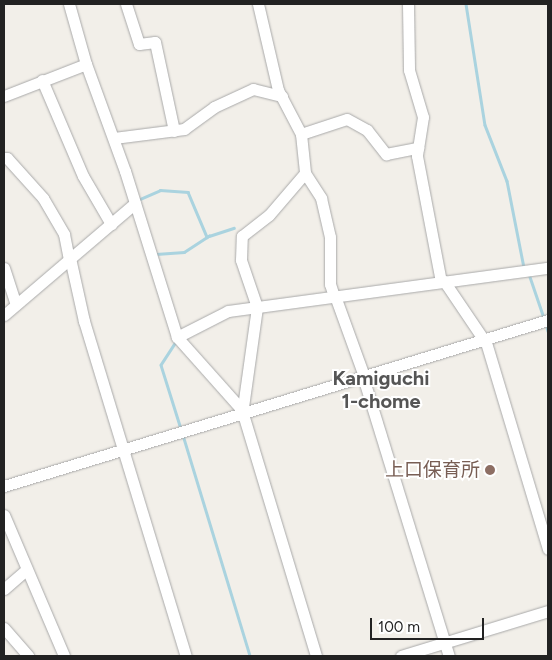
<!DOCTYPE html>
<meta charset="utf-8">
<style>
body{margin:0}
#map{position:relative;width:552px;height:660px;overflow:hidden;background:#f2efe9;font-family:Figtree,"Noto Sans JP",sans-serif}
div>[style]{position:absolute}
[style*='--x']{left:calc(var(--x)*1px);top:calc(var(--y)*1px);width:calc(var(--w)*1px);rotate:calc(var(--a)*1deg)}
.stream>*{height:2.5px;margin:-1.25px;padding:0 1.25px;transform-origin:1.25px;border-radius:1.25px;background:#aad3df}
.roads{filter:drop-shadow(0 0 1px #a9a9a9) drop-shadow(0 0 1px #a9a9a9)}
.minor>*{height:11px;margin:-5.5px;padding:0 5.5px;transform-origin:5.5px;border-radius:5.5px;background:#fff}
.dots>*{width:14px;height:14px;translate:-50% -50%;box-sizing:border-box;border:2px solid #fff;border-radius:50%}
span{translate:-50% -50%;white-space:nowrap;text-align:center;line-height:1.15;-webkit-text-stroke:4px #fff;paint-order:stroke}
.education-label{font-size:19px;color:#785e54}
.right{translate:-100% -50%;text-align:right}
.neighbourhood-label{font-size:20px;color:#555;font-weight:700}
.frame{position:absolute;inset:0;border:5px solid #222;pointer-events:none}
.scale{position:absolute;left:370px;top:618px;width:114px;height:22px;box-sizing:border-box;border:2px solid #222;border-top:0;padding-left:6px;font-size:15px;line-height:18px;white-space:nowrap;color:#222;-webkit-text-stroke:4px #fff;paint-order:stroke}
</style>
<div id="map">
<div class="stream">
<div style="--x:466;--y:4;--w:122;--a:81.1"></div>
<div style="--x:485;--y:125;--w:60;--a:68.6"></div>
<div style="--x:507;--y:181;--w:89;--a:78.9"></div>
<div style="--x:138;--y:200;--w:24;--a:-24"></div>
<div style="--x:160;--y:190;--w:28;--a:4"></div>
<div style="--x:188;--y:192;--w:49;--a:67.1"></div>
<div style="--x:156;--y:254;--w:28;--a:-4"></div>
<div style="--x:184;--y:252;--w:30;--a:-33"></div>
<div style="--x:209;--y:236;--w:26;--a:-18"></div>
<div style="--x:529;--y:274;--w:46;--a:71.2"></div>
<div style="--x:546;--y:323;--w:8;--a:76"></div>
<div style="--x:176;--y:342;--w:27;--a:123"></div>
<div style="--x:161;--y:365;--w:67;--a:72.6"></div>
<div style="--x:183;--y:435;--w:231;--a:73.1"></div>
</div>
<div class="roads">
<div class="minor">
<div style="--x:69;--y:4;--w:62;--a:74.2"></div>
<div style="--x:86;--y:64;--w:114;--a:70"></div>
<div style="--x:125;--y:171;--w:174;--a:72.6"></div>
<div style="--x:177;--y:337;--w:99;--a:48.3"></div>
<div style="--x:126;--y:4;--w:42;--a:72"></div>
<div style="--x:139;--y:44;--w:16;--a:-7"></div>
<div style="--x:155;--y:42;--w:91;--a:77.9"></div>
<div style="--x:258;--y:4;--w:88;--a:76.9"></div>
<div style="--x:278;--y:90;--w:50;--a:62.4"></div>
<div style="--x:301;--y:134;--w:39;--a:84"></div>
<div style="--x:305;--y:173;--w:30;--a:57"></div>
<div style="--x:321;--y:198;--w:40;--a:77"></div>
<div style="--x:330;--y:237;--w:47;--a:90"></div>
<div style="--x:330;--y:284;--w:13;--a:72"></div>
<div style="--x:408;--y:4;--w:66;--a:89.1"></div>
<div style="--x:409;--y:70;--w:49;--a:73.4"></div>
<div style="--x:423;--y:117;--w:39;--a:99"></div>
<div style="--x:417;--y:156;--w:128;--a:79.2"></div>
<div style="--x:42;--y:80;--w:104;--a:66.9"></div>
<div style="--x:83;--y:176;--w:56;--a:59.7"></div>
<div style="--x:4;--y:96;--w:88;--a:-21.3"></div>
<div style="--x:301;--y:134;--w:48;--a:-18.1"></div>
<div style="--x:347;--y:119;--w:23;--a:29"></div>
<div style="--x:367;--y:130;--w:31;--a:52"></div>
<div style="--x:386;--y:154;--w:33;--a:-11"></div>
<div style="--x:114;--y:138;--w:71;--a:-7.3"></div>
<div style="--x:184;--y:129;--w:37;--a:-36"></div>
<div style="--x:214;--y:107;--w:43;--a:-24.8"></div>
<div style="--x:253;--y:89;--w:30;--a:14"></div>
<div style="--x:4;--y:158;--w:3;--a:0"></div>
<div style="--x:7;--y:158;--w:54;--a:48"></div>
<div style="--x:43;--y:198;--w:42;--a:59.7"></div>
<div style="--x:64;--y:234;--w:25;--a:79"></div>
<div style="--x:70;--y:258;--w:65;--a:77.5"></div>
<div style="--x:84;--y:321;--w:350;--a:73.1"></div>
<div style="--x:4;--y:268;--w:38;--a:72"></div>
<div style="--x:444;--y:281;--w:71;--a:55.9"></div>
<div style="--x:335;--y:296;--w:85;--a:70.1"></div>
<div style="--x:257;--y:307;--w:50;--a:-108.8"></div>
<div style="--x:241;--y:260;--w:24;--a:-88"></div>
<div style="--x:242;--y:236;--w:34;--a:-38"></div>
<div style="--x:269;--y:215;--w:55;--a:-49.4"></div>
<div style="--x:4;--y:315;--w:172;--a:-40.5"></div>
<div style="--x:177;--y:337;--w:57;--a:-27"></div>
<div style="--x:228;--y:311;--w:323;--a:-7.7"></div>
<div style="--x:485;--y:339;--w:219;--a:73.3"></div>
<div style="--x:363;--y:377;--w:292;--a:72.9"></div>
<div style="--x:242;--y:414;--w:108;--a:-82"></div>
<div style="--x:243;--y:414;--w:253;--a:73.2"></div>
<div style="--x:4;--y:486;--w:569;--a:-16.97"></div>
<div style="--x:4;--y:515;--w:153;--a:66.9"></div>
<div style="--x:4;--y:589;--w:30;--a:-41"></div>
<div style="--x:4;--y:628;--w:37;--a:49"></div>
<div style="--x:401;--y:656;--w:154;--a:-17"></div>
</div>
</div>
<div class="dots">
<div style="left:490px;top:470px;background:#8d6e63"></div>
</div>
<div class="education-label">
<span class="right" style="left:480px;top:470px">上口保育所</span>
</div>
<div class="neighbourhood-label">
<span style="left:381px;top:390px">Kamiguchi<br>1-chome</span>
</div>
<div class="frame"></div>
<div class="scale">100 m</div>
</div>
